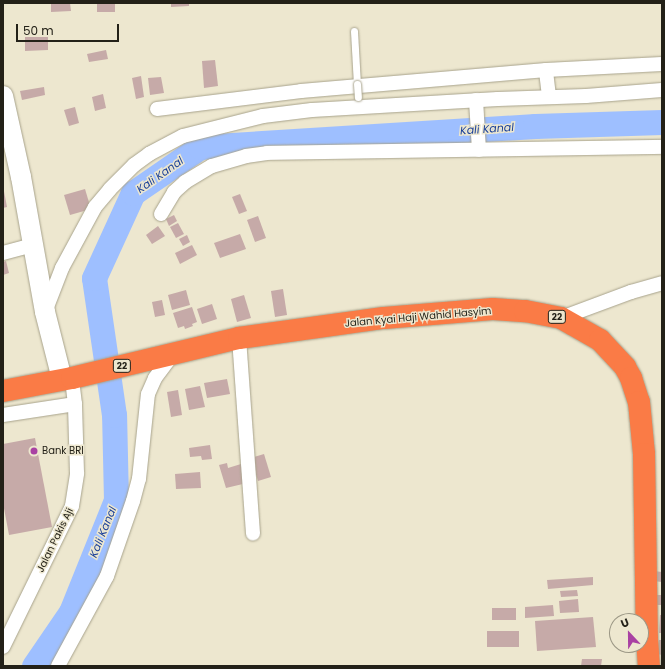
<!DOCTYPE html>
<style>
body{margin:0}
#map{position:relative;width:665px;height:669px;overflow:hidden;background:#ede7cf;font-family:Poppins,sans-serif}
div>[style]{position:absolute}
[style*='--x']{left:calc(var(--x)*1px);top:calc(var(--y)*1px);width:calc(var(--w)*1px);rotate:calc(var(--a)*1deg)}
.river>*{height:25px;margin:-12.5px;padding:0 12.5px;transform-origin:12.5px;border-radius:12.5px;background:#9ebfff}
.building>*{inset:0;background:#c6aaa8}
.roads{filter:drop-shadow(0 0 1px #a8a38c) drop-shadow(0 0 1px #a8a38c)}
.lane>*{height:7px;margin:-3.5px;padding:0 3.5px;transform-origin:3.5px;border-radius:3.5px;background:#fff}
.street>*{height:14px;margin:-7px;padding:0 7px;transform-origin:7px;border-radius:7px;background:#fff}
.secondary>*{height:20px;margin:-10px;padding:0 10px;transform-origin:10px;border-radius:10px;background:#fff}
.highway>*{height:22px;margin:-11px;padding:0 11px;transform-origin:11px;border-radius:11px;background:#fa7b46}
.bridges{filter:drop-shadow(0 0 1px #a8a38c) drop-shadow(0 0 1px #a8a38c)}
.lane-bridge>*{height:7px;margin:-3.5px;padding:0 3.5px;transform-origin:3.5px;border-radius:3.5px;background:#fff}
.dots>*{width:11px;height:11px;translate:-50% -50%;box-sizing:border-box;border:2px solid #ede7cf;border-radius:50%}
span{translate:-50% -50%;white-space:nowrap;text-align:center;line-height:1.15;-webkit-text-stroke:3px #ede7cf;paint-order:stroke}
.shield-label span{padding:1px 3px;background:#ede7cf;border:1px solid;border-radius:3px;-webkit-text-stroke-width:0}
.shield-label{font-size:9px;color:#232118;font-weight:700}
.street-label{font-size:10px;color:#232118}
.poi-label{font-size:10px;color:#232118}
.left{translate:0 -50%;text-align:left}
.water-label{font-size:11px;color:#1a4099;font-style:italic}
.frame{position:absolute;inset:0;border:4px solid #232118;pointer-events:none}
.north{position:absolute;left:609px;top:613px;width:40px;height:40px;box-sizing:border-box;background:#ede7cf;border:1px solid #9c9886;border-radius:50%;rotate:338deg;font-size:11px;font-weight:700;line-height:16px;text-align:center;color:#232118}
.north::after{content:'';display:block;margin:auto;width:14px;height:18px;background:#a941a3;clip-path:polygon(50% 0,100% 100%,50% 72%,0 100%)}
.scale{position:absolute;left:16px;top:24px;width:103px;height:18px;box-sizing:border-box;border:2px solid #232118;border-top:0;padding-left:5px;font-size:12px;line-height:14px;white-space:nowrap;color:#232118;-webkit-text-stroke:3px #ede7cf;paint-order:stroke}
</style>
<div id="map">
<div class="river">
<div style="--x:34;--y:666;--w:65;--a:-55.6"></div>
<div style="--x:71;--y:612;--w:121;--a:-68.1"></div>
<div style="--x:116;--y:500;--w:85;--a:-91.3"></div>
<div style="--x:114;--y:415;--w:138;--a:-98.3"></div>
<div style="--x:94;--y:278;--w:94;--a:-65.4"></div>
<div style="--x:133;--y:193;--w:81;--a:-34.5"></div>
<div style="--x:200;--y:147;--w:336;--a:-3.6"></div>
<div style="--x:535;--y:126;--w:127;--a:-1.8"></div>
</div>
<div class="building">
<div style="clip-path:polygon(51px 3px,70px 3px,71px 11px,51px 12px)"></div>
<div style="clip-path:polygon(97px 3px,115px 3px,115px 12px,97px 12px)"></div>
<div style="clip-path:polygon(171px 3px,189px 3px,189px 6px,171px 7px)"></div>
<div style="clip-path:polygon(25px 37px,48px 37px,48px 50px,25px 51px)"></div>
<div style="clip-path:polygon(106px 50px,108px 59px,89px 62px,87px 54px)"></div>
<div style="clip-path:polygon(215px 60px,218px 86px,204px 88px,202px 61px)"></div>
<div style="clip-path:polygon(141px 76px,144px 97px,136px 99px,132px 78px)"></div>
<div style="clip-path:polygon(161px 77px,164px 93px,150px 95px,148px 78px)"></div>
<div style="clip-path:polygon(44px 87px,45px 95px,22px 100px,20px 91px)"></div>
<div style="clip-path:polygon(103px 94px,106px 108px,95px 111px,92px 97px)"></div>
<div style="clip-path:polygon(75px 107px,79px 123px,69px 126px,64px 110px)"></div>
<div style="clip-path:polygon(3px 186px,7px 207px,3px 208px)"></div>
<div style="clip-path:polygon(85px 189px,91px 209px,70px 215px,64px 195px)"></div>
<div style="clip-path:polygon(240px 194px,247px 211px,239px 214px,232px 197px)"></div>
<div style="clip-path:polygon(174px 215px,177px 221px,169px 226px,166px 219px)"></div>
<div style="clip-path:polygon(258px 216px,266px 238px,255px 242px,247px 220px)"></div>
<div style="clip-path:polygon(178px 223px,184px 234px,176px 238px,170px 227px)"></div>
<div style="clip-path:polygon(158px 226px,165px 236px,152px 244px,146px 235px)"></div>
<div style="clip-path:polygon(240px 234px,246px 249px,220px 258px,214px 243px)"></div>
<div style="clip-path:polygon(187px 235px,190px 242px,183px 246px,179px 239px)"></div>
<div style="clip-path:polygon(192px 245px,197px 255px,180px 264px,175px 253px)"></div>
<div style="clip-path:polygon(6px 261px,9px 273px,3px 275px,3px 262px)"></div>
<div style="clip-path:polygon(283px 289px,287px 315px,275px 317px,271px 291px)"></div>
<div style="clip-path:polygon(186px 290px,190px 305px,172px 310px,168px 295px)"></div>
<div style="clip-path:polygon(244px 295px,251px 318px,237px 322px,231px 299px)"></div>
<div style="clip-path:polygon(162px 300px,165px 315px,155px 317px,152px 302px)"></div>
<div style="clip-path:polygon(212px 304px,217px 319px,202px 324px,197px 309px)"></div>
<div style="clip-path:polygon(192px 307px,197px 322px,192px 324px,193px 326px,185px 329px,184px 326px,178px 328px,173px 313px)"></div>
<div style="clip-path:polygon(227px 379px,230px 394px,207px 398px,204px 383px)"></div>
<div style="clip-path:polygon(200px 386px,205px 407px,189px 410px,185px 389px)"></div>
<div style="clip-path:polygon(178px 390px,182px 415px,171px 417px,167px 392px)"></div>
<div style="clip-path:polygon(35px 438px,52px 527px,9px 535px,3px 503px,3px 444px)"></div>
<div style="clip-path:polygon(210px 445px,212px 459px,202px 460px,201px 456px,190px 457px,189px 448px)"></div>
<div style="clip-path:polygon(264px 454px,271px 477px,258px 481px,251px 458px)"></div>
<div style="clip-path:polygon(227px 463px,228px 468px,241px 464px,247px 483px,226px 488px,219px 465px)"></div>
<div style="clip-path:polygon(200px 472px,201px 488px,176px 489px,175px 474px)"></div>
<div style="clip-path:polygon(654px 571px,662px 572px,662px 582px,653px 581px)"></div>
<div style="clip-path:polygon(593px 577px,593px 585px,548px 589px,547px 580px)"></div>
<div style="clip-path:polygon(577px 590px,578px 596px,561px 597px,560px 591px)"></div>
<div style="clip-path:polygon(657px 595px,662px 595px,662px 605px,657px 605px)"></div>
<div style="clip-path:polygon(578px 599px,579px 612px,560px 613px,559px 601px)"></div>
<div style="clip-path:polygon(553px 605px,554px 616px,525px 618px,525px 607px)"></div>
<div style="clip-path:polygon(492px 608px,516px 608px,516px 620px,492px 620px)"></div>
<div style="clip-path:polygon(660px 615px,662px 615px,662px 633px,659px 633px)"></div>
<div style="clip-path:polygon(593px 617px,596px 647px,537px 651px,535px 621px)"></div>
<div style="clip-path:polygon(487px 631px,519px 631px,519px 647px,487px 647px)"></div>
<div style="clip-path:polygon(659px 640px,662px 640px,662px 655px,657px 654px)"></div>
<div style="clip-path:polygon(582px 659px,602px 659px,601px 666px,581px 666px)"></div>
</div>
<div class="roads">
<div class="lane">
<div style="--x:354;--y:31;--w:53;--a:86.8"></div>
</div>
<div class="street">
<div style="--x:549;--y:96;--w:26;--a:-97"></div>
<div style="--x:546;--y:70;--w:116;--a:-3"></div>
<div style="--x:476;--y:100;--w:50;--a:86.6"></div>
<div style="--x:157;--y:109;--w:145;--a:-7.1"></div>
<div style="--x:301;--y:91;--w:246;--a:-4.9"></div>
<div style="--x:161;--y:214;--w:26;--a:-59"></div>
<div style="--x:174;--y:192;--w:15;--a:-42"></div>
<div style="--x:185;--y:182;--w:31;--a:-31"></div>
<div style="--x:212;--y:166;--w:35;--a:-16"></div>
<div style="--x:246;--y:156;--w:21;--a:-8"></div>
<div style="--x:267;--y:153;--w:395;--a:-0.9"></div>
<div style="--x:3;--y:253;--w:30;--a:-15"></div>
<div style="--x:45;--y:312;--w:47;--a:-68.9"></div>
<div style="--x:62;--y:268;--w:69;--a:-61.6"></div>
<div style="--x:95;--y:207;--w:23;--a:-50"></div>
<div style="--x:110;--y:189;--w:34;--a:-45"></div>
<div style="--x:134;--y:165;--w:19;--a:-36"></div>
<div style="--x:149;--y:154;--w:38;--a:-28"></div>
<div style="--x:183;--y:136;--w:82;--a:-14"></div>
<div style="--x:263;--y:116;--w:49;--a:-7"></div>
<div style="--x:312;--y:110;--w:186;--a:-3.4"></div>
<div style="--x:498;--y:99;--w:88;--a:-2"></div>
<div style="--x:586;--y:96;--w:76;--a:-4.5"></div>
<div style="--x:561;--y:318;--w:75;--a:-20.4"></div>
<div style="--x:631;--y:292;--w:32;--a:-16"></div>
<div style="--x:239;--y:338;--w:196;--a:85.9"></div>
<div style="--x:3;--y:415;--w:73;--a:-8.7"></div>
<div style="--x:3;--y:647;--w:157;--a:-63.9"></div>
<div style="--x:72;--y:506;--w:33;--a:-81"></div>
<div style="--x:77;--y:473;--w:69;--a:-91.7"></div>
<div style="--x:75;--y:404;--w:26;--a:-97"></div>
<div style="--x:58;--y:666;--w:102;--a:-61.4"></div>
<div style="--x:107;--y:576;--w:79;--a:-70.9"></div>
<div style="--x:133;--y:501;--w:23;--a:-75"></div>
<div style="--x:139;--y:479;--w:85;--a:-84"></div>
<div style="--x:148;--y:394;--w:17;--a:-66"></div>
<div style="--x:155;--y:378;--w:30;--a:-53"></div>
</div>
<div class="secondary">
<div style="--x:3;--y:96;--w:83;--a:77.5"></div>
<div style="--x:21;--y:177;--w:137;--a:79.9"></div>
<div style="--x:45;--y:312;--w:69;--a:75.8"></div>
</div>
<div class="highway">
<div style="--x:3;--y:391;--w:70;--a:-10.7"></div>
<div style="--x:72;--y:378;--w:172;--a:-13.5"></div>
<div style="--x:239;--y:338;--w:146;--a:-7.9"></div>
<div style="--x:384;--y:318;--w:109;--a:-4.7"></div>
<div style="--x:493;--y:309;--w:32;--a:4"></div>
<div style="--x:525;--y:311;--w:37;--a:11"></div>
<div style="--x:561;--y:318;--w:45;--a:29.4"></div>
<div style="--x:600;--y:340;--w:37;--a:47"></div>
<div style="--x:625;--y:367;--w:13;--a:61"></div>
<div style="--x:631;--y:378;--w:25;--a:72"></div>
<div style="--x:639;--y:402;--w:52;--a:84.5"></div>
<div style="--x:644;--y:454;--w:185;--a:89.1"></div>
<div style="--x:647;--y:639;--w:27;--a:86"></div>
</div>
</div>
<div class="bridges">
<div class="lane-bridge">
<div style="--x:357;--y:84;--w:13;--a:86"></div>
</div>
</div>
<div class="dots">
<div style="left:34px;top:451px;background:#a941a3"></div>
</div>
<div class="shield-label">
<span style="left:557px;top:317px">22</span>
<span style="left:122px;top:366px">22</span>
</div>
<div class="street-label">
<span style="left:418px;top:317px;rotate:-5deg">Jalan Kyai Haji Wahid Hasyim</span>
<span style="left:55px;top:540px;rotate:-64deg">Jalan Pakis Aji</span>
</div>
<div class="poi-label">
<span class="left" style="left:42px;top:451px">Bank BRI</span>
</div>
<div class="water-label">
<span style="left:487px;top:129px;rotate:-4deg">Kali Kanal</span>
<span style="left:160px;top:175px;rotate:-35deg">Kali Kanal</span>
<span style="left:103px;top:532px;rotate:-68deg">Kali Kanal</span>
</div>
<div class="frame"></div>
<div class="north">U</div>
<div class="scale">50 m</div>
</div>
